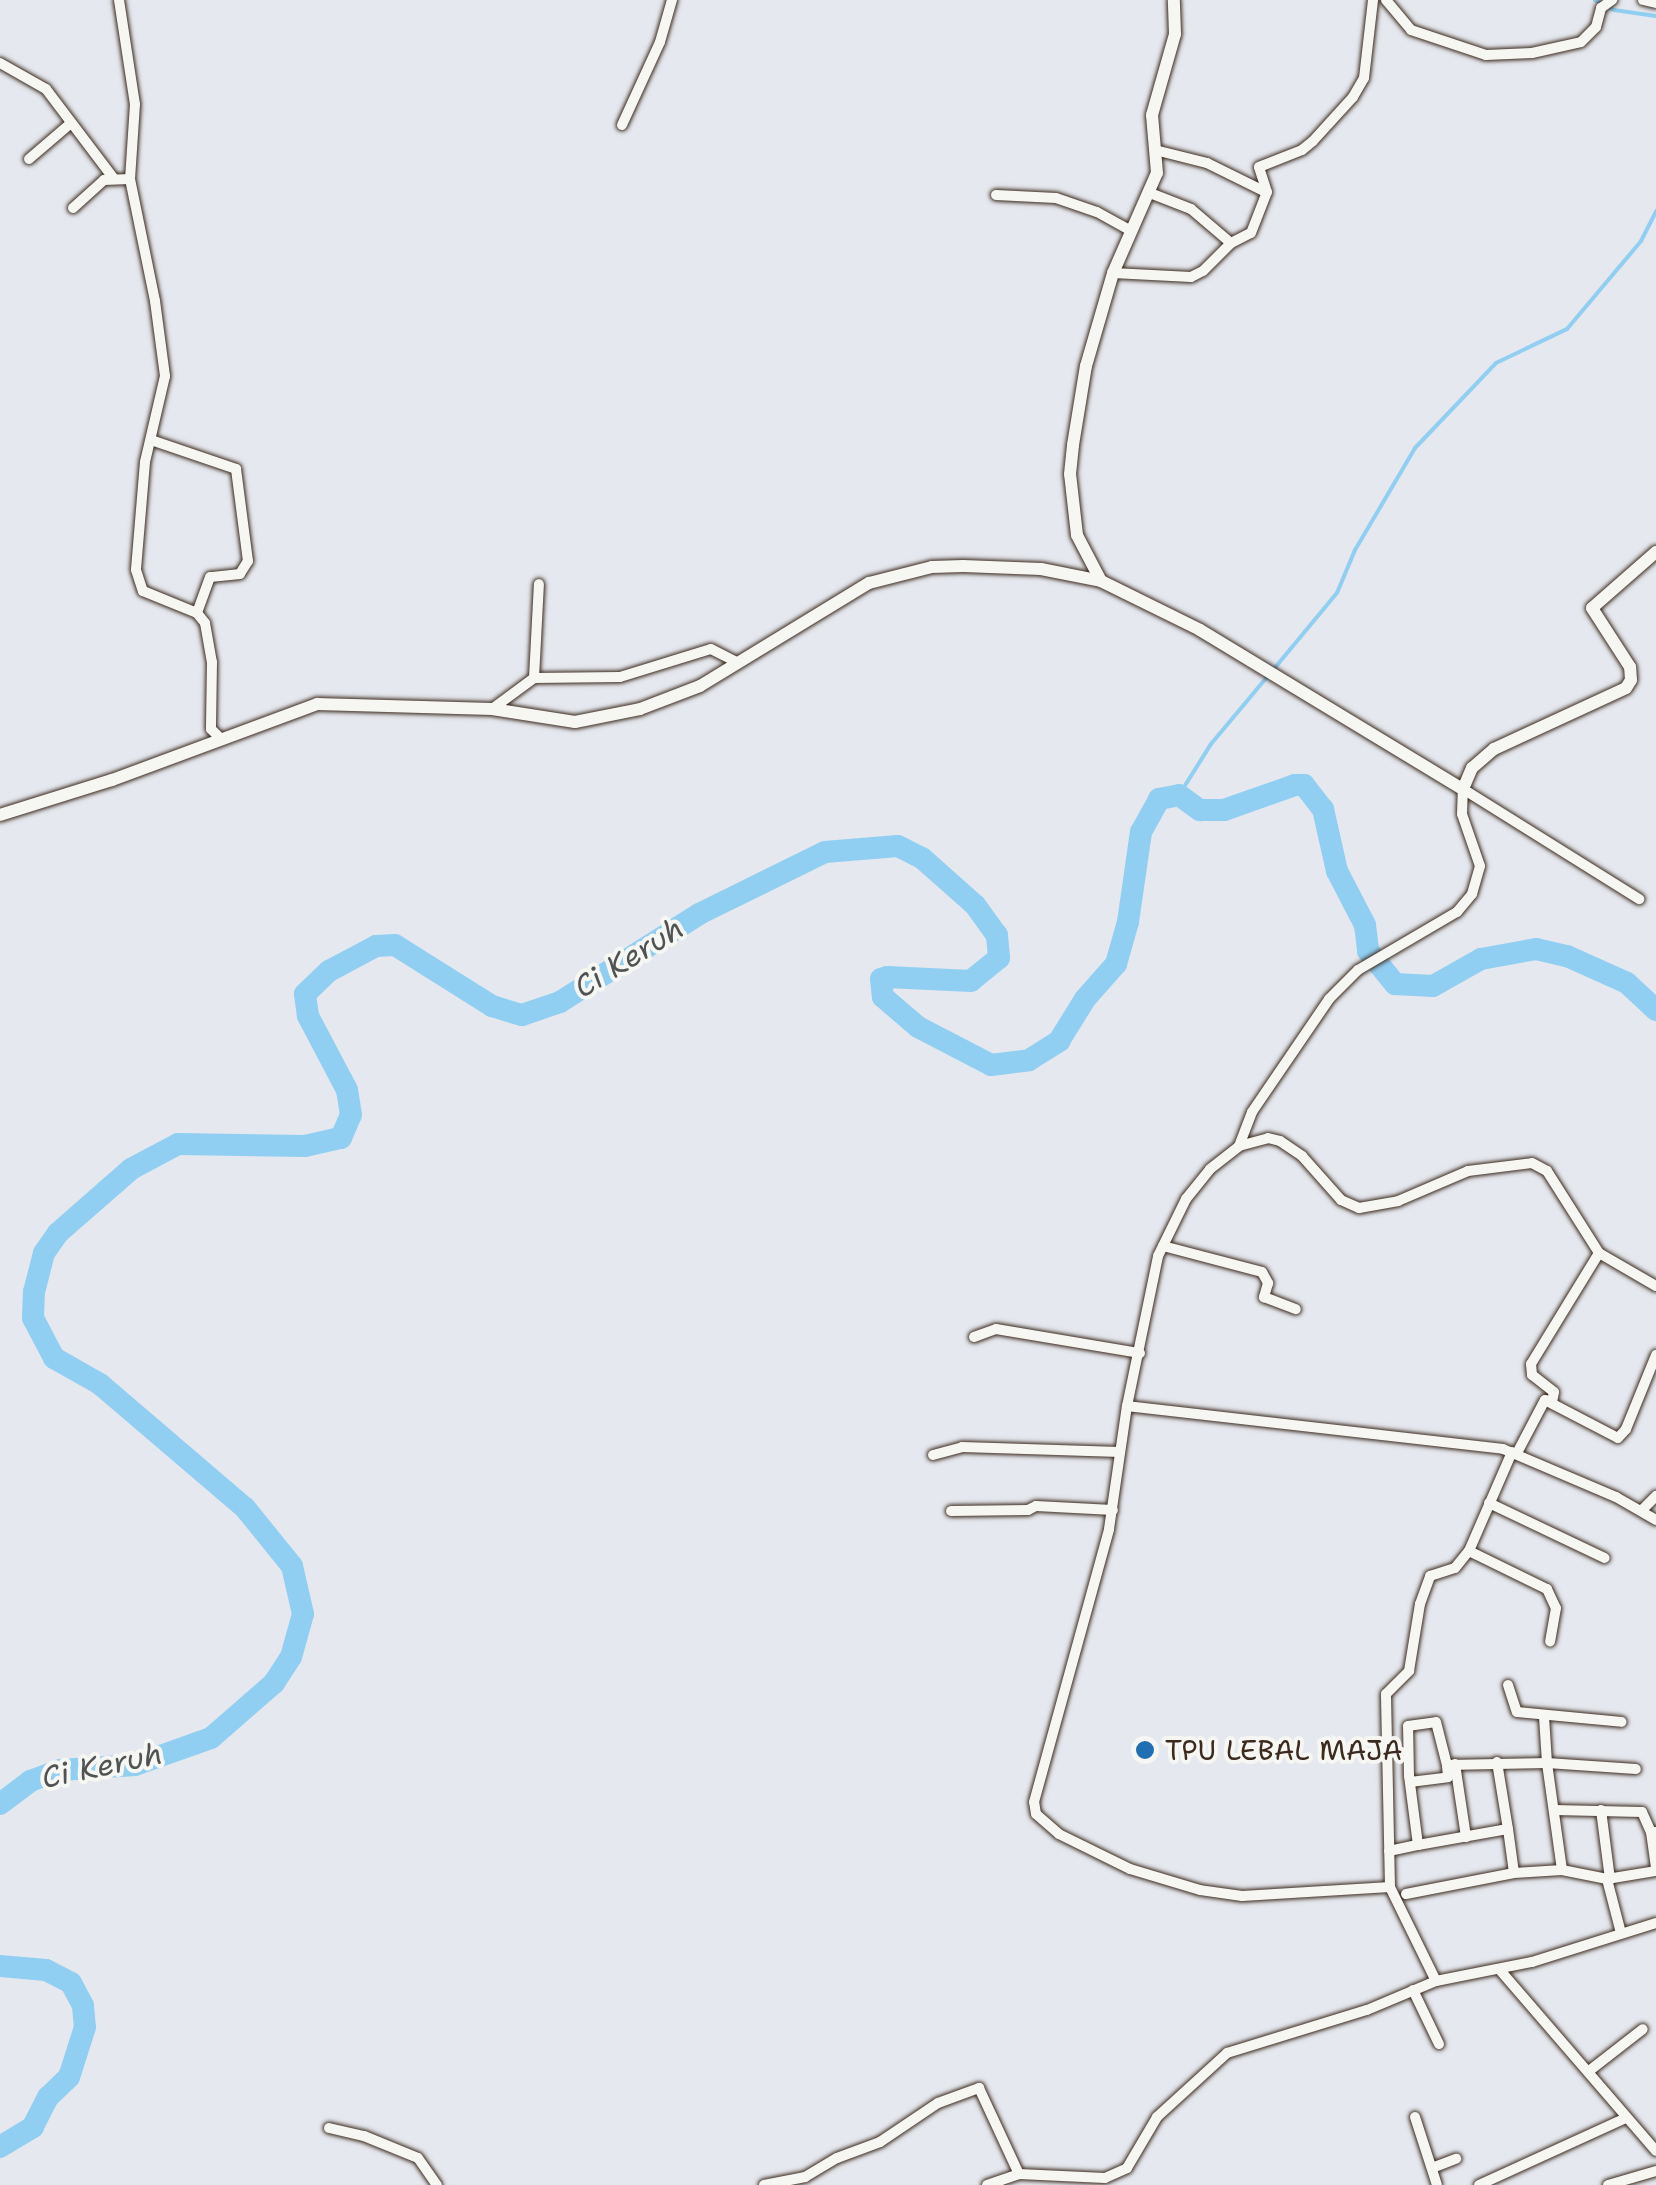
<!DOCTYPE html>
<style>
body{margin:0}
#map{position:relative;width:1656px;height:2185px;overflow:hidden;background:#e5e8ee;font-family:"Shantell Sans",sans-serif}
div>[style]{position:absolute}
[style*='--x']{left:calc(var(--x)*1px);top:calc(var(--y)*1px);width:calc(var(--w)*1px);rotate:calc(var(--a)*1deg)}
.stream>*{height:4px;margin:-2px;padding:0 2px;transform-origin:2px;border-radius:2px;background:#91cff2}
.river>*{height:22px;margin:-11px;padding:0 11px;transform-origin:11px;border-radius:11px;background:#91cff2}
.roads{filter:drop-shadow(0 0 2px #3b2a1e) drop-shadow(0 0 2px #3b2a1e)}
.minor>*{height:10px;margin:-5px;padding:0 5px;transform-origin:5px;border-radius:5px;background:#f6f6f2}
.tertiary>*{height:12px;margin:-6px;padding:0 6px;transform-origin:6px;border-radius:6px;background:#f6f6f2}
.dots>*{width:28px;height:28px;translate:-50% -50%;box-sizing:border-box;border:5px solid #f6f6f2;border-radius:50%}
span{translate:-50% -50%;white-space:nowrap;text-align:center;line-height:1.15;-webkit-text-stroke:8px #f6f6f2;paint-order:stroke}
.poi-label{font-size:28px;color:#3b2a1e}
.left{translate:0 -50%;text-align:left}
.water-label{font-size:30px;color:#505353;font-style:italic}
</style>
<div id="map">
<div class="stream">
<div style="--x:1595;--y:0;--w:21;--a:28"></div>
<div style="--x:1614;--y:10;--w:42;--a:8.1"></div>
<div style="--x:1273;--y:670;--w:100;--a:-50.3"></div>
<div style="--x:1337;--y:593;--w:47;--a:-67.3"></div>
<div style="--x:1355;--y:550;--w:118;--a:-59.5"></div>
<div style="--x:1415;--y:448;--w:117;--a:-46.4"></div>
<div style="--x:1496;--y:363;--w:79;--a:-25.6"></div>
<div style="--x:1567;--y:329;--w:115;--a:-49.9"></div>
<div style="--x:1641;--y:241;--w:34;--a:-63"></div>
<div style="--x:1179;--y:795;--w:60;--a:-57.9"></div>
<div style="--x:1211;--y:744;--w:87;--a:-50.1"></div>
</div>
<div class="river">
<div style="--x:0;--y:1804;--w:38;--a:-37"></div>
<div style="--x:30;--y:1781;--w:33;--a:-20"></div>
<div style="--x:61;--y:1770;--w:74;--a:-3.9"></div>
<div style="--x:135;--y:1765;--w:81;--a:-19.6"></div>
<div style="--x:211;--y:1738;--w:84;--a:-41.1"></div>
<div style="--x:274;--y:1683;--w:31;--a:-57"></div>
<div style="--x:291;--y:1657;--w:45;--a:-74.4"></div>
<div style="--x:303;--y:1614;--w:49;--a:-102.9"></div>
<div style="--x:292;--y:1566;--w:75;--a:-129"></div>
<div style="--x:245;--y:1508;--w:191;--a:-139.5"></div>
<div style="--x:100;--y:1384;--w:53;--a:-150.5"></div>
<div style="--x:54;--y:1358;--w:45;--a:-117.7"></div>
<div style="--x:33;--y:1318;--w:26;--a:-88"></div>
<div style="--x:34;--y:1292;--w:40;--a:-75.6"></div>
<div style="--x:44;--y:1253;--w:24;--a:-55"></div>
<div style="--x:58;--y:1233;--w:97;--a:-41.2"></div>
<div style="--x:131;--y:1169;--w:53;--a:-28"></div>
<div style="--x:178;--y:1144;--w:127;--a:0.9"></div>
<div style="--x:305;--y:1146;--w:37;--a:-13"></div>
<div style="--x:341;--y:1138;--w:25;--a:-67"></div>
<div style="--x:351;--y:1115;--w:25;--a:-99"></div>
<div style="--x:347;--y:1090;--w:84;--a:-117.8"></div>
<div style="--x:308;--y:1016;--w:22;--a:-98"></div>
<div style="--x:305;--y:994;--w:33;--a:-44"></div>
<div style="--x:329;--y:971;--w:53;--a:-28"></div>
<div style="--x:376;--y:946;--w:19;--a:-3"></div>
<div style="--x:395;--y:945;--w:115;--a:32.2"></div>
<div style="--x:492;--y:1006;--w:31;--a:17"></div>
<div style="--x:522;--y:1015;--w:40;--a:-18.9"></div>
<div style="--x:560;--y:1002;--w:165;--a:-32.3"></div>
<div style="--x:699;--y:914;--w:140;--a:-26.2"></div>
<div style="--x:825;--y:852;--w:73;--a:-4.7"></div>
<div style="--x:898;--y:846;--w:27;--a:27"></div>
<div style="--x:922;--y:858;--w:71;--a:41.6"></div>
<div style="--x:975;--y:905;--w:37;--a:54"></div>
<div style="--x:997;--y:935;--w:23;--a:85"></div>
<div style="--x:999;--y:958;--w:36;--a:141"></div>
<div style="--x:971;--y:981;--w:84;--a:-177.3"></div>
<div style="--x:887;--y:977;--w:6;--a:162"></div>
<div style="--x:881;--y:979;--w:18;--a:84"></div>
<div style="--x:883;--y:997;--w:46;--a:40.6"></div>
<div style="--x:918;--y:1027;--w:82;--a:27.5"></div>
<div style="--x:991;--y:1065;--w:38;--a:-7"></div>
<div style="--x:1029;--y:1060;--w:36;--a:-32"></div>
<div style="--x:1059;--y:1041;--w:49;--a:-58.2"></div>
<div style="--x:1085;--y:999;--w:47;--a:-48.5"></div>
<div style="--x:1116;--y:964;--w:44;--a:-74.1"></div>
<div style="--x:1128;--y:922;--w:91;--a:-81.8"></div>
<div style="--x:1141;--y:832;--w:38;--a:-61"></div>
<div style="--x:1159;--y:799;--w:20;--a:-11"></div>
<div style="--x:1179;--y:795;--w:26;--a:36"></div>
<div style="--x:1200;--y:810;--w:24;--a:0"></div>
<div style="--x:1224;--y:810;--w:75;--a:-19.4"></div>
<div style="--x:1295;--y:785;--w:9;--a:0"></div>
<div style="--x:1304;--y:785;--w:31;--a:52"></div>
<div style="--x:1323;--y:809;--w:64;--a:77.3"></div>
<div style="--x:1337;--y:871;--w:61;--a:62.6"></div>
<div style="--x:1365;--y:925;--w:26;--a:83"></div>
<div style="--x:1368;--y:951;--w:43;--a:50.7"></div>
<div style="--x:1395;--y:984;--w:38;--a:3"></div>
<div style="--x:1433;--y:986;--w:55;--a:-29.4"></div>
<div style="--x:1481;--y:959;--w:56;--a:-10.3"></div>
<div style="--x:1536;--y:949;--w:32;--a:13"></div>
<div style="--x:1567;--y:956;--w:66;--a:24.2"></div>
<div style="--x:1627;--y:983;--w:40;--a:43"></div>
<div style="--x:0;--y:1966;--w:46;--a:5"></div>
<div style="--x:46;--y:1970;--w:28;--a:27"></div>
<div style="--x:71;--y:1983;--w:26;--a:62"></div>
<div style="--x:83;--y:2006;--w:21;--a:85"></div>
<div style="--x:85;--y:2027;--w:52;--a:107.7"></div>
<div style="--x:69;--y:2077;--w:29;--a:136"></div>
<div style="--x:48;--y:2097;--w:34;--a:117"></div>
<div style="--x:33;--y:2127;--w:39;--a:149"></div>
</div>
<div class="roads">
<div class="minor">
<div style="--x:119;--y:0;--w:105;--a:81.3"></div>
<div style="--x:135;--y:104;--w:75;--a:93.8"></div>
<div style="--x:1386;--y:0;--w:39;--a:50"></div>
<div style="--x:1411;--y:30;--w:79;--a:18.4"></div>
<div style="--x:1486;--y:55;--w:46;--a:-2.5"></div>
<div style="--x:1532;--y:53;--w:50;--a:-12.7"></div>
<div style="--x:1581;--y:42;--w:21;--a:-45"></div>
<div style="--x:1596;--y:27;--w:20;--a:-75"></div>
<div style="--x:1601;--y:8;--w:14;--a:-36"></div>
<div style="--x:1643;--y:0;--w:13;--a:13"></div>
<div style="--x:0;--y:63;--w:53;--a:29.5"></div>
<div style="--x:46;--y:89;--w:113;--a:52.9"></div>
<div style="--x:622;--y:125;--w:91;--a:-65.4"></div>
<div style="--x:660;--y:42;--w:44;--a:-74.1"></div>
<div style="--x:1155;--y:150;--w:54;--a:14"></div>
<div style="--x:1207;--y:163;--w:66;--a:26.2"></div>
<div style="--x:29;--y:159;--w:55;--a:-40.6"></div>
<div style="--x:1150;--y:193;--w:44;--a:21.3"></div>
<div style="--x:1191;--y:209;--w:52;--a:40.4"></div>
<div style="--x:996;--y:195;--w:60;--a:2.9"></div>
<div style="--x:1056;--y:198;--w:43;--a:18.9"></div>
<div style="--x:1097;--y:212;--w:38;--a:29"></div>
<div style="--x:73;--y:208;--w:42;--a:-42.1"></div>
<div style="--x:104;--y:180;--w:26;--a:-2"></div>
<div style="--x:130;--y:179;--w:125;--a:78.4"></div>
<div style="--x:155;--y:301;--w:76;--a:82.4"></div>
<div style="--x:165;--y:376;--w:88;--a:103.1"></div>
<div style="--x:145;--y:462;--w:108;--a:94.8"></div>
<div style="--x:136;--y:570;--w:22;--a:72"></div>
<div style="--x:143;--y:591;--w:58;--a:22.2"></div>
<div style="--x:197;--y:613;--w:13;--a:51"></div>
<div style="--x:205;--y:623;--w:40;--a:80"></div>
<div style="--x:212;--y:662;--w:67;--a:90.9"></div>
<div style="--x:211;--y:729;--w:14;--a:45"></div>
<div style="--x:1113;--y:273;--w:78;--a:2.9"></div>
<div style="--x:1191;--y:277;--w:13;--a:-27"></div>
<div style="--x:1203;--y:271;--w:40;--a:-45"></div>
<div style="--x:1231;--y:243;--w:22;--a:-27"></div>
<div style="--x:1251;--y:233;--w:44;--a:-68.7"></div>
<div style="--x:1267;--y:192;--w:26;--a:-108"></div>
<div style="--x:1259;--y:167;--w:46;--a:-21.6"></div>
<div style="--x:1302;--y:150;--w:14;--a:-39"></div>
<div style="--x:1313;--y:141;--w:59;--a:-47.7"></div>
<div style="--x:1353;--y:97;--w:22;--a:-60"></div>
<div style="--x:1364;--y:78;--w:79;--a:-83.4"></div>
<div style="--x:151;--y:440;--w:90;--a:18.8"></div>
<div style="--x:236;--y:469;--w:93;--a:82.6"></div>
<div style="--x:248;--y:561;--w:15;--a:122"></div>
<div style="--x:240;--y:574;--w:30;--a:174"></div>
<div style="--x:210;--y:577;--w:38;--a:110"></div>
<div style="--x:534;--y:678;--w:86;--a:-0.7"></div>
<div style="--x:620;--y:677;--w:95;--a:-17.1"></div>
<div style="--x:711;--y:649;--w:29;--a:27"></div>
<div style="--x:492;--y:709;--w:52;--a:-36.4"></div>
<div style="--x:534;--y:678;--w:94;--a:-87"></div>
<div style="--x:1239;--y:1146;--w:30;--a:-15"></div>
<div style="--x:1268;--y:1138;--w:12;--a:14"></div>
<div style="--x:1280;--y:1141;--w:27;--a:34"></div>
<div style="--x:1302;--y:1156;--w:59;--a:48.4"></div>
<div style="--x:1341;--y:1200;--w:20;--a:24"></div>
<div style="--x:1359;--y:1208;--w:40;--a:-10"></div>
<div style="--x:1398;--y:1201;--w:76;--a:-23.2"></div>
<div style="--x:1468;--y:1171;--w:64;--a:-7.1"></div>
<div style="--x:1532;--y:1163;--w:17;--a:28"></div>
<div style="--x:1547;--y:1171;--w:97;--a:57.6"></div>
<div style="--x:1599;--y:1253;--w:66;--a:30.1"></div>
<div style="--x:1163;--y:1246;--w:102;--a:14.7"></div>
<div style="--x:1262;--y:1272;--w:13;--a:61"></div>
<div style="--x:1268;--y:1283;--w:15;--a:106"></div>
<div style="--x:1264;--y:1297;--w:34;--a:21"></div>
<div style="--x:974;--y:1337;--w:23;--a:-20"></div>
<div style="--x:996;--y:1329;--w:146;--a:9.5"></div>
<div style="--x:1552;--y:1402;--w:10;--a:-79"></div>
<div style="--x:1554;--y:1392;--w:28;--a:-142"></div>
<div style="--x:1532;--y:1375;--w:11;--a:-95"></div>
<div style="--x:1531;--y:1364;--w:130;--a:-58.5"></div>
<div style="--x:1127;--y:1406;--w:378;--a:6.5"></div>
<div style="--x:1503;--y:1449;--w:123;--a:23"></div>
<div style="--x:1616;--y:1497;--w:46;--a:29.9"></div>
<div style="--x:1512;--y:1452;--w:108;--a:113.5"></div>
<div style="--x:1469;--y:1551;--w:87;--a:26"></div>
<div style="--x:1547;--y:1589;--w:21;--a:65"></div>
<div style="--x:1556;--y:1608;--w:34;--a:100"></div>
<div style="--x:1517;--y:1453;--w:60;--a:-62.2"></div>
<div style="--x:1545;--y:1400;--w:82;--a:27.5"></div>
<div style="--x:1618;--y:1438;--w:12;--a:-48"></div>
<div style="--x:1626;--y:1429;--w:80;--a:-67.9"></div>
<div style="--x:933;--y:1455;--w:30;--a:-15"></div>
<div style="--x:962;--y:1447;--w:158;--a:1.8"></div>
<div style="--x:1489;--y:1503;--w:128;--a:25.4"></div>
<div style="--x:1642;--y:1510;--w:20;--a:-45"></div>
<div style="--x:951;--y:1511;--w:77;--a:-0.7"></div>
<div style="--x:1028;--y:1510;--w:9;--a:-27"></div>
<div style="--x:1036;--y:1506;--w:77;--a:3"></div>
<div style="--x:1508;--y:1685;--w:28;--a:72"></div>
<div style="--x:1517;--y:1712;--w:105;--a:5.4"></div>
<div style="--x:1497;--y:1762;--w:68;--a:80.7"></div>
<div style="--x:1455;--y:1764;--w:74;--a:81.4"></div>
<div style="--x:1410;--y:1782;--w:38;--a:-7"></div>
<div style="--x:1448;--y:1777;--w:12;--a:-95"></div>
<div style="--x:1447;--y:1765;--w:100;--a:-1.1"></div>
<div style="--x:1547;--y:1763;--w:47;--a:-93.7"></div>
<div style="--x:1554;--y:1810;--w:88;--a:1.3"></div>
<div style="--x:1642;--y:1812;--w:22;--a:66"></div>
<div style="--x:1651;--y:1832;--w:5;--a:0"></div>
<div style="--x:1601;--y:1810;--w:70;--a:82.6"></div>
<div style="--x:1651;--y:1832;--w:35;--a:82"></div>
<div style="--x:1418;--y:1845;--w:91;--a:-10.1"></div>
<div style="--x:1508;--y:1829;--w:44;--a:82.2"></div>
<div style="--x:1389;--y:1851;--w:30;--a:-12"></div>
<div style="--x:1418;--y:1845;--w:70;--a:-97.4"></div>
<div style="--x:1409;--y:1776;--w:50;--a:-91.1"></div>
<div style="--x:1408;--y:1726;--w:28;--a:-8"></div>
<div style="--x:1436;--y:1722;--w:44;--a:75.7"></div>
<div style="--x:1562;--y:1870;--w:108;--a:-98"></div>
<div style="--x:1547;--y:1763;--w:89;--a:3.9"></div>
<div style="--x:1607;--y:1879;--w:56;--a:75.5"></div>
<div style="--x:1390;--y:1887;--w:193;--a:-91.2"></div>
<div style="--x:1386;--y:1694;--w:33;--a:-45"></div>
<div style="--x:1409;--y:1671;--w:68;--a:-80.7"></div>
<div style="--x:1420;--y:1604;--w:30;--a:-70"></div>
<div style="--x:1430;--y:1576;--w:26;--a:-18"></div>
<div style="--x:1455;--y:1568;--w:22;--a:-51"></div>
<div style="--x:1406;--y:1894;--w:110;--a:-11"></div>
<div style="--x:1514;--y:1873;--w:48;--a:-3.6"></div>
<div style="--x:1562;--y:1870;--w:46;--a:11.3"></div>
<div style="--x:1607;--y:1879;--w:50;--a:-9.3"></div>
<div style="--x:1499;--y:1969;--w:240;--a:49.2"></div>
<div style="--x:1436;--y:1981;--w:105;--a:-116.1"></div>
<div style="--x:1390;--y:1887;--w:148;--a:176.5"></div>
<div style="--x:1242;--y:1896;--w:42;--a:-171.9"></div>
<div style="--x:1200;--y:1890;--w:73;--a:-163.3"></div>
<div style="--x:1130;--y:1869;--w:79;--a:-153.8"></div>
<div style="--x:1059;--y:1834;--w:30;--a:-139"></div>
<div style="--x:1036;--y:1814;--w:12;--a:-99"></div>
<div style="--x:1034;--y:1802;--w:283;--a:-74.6"></div>
<div style="--x:1109;--y:1529;--w:124;--a:-81.7"></div>
<div style="--x:1127;--y:1406;--w:153;--a:-78.3"></div>
<div style="--x:1158;--y:1256;--w:64;--a:-63.8"></div>
<div style="--x:1186;--y:1199;--w:38;--a:-51"></div>
<div style="--x:1210;--y:1169;--w:37;--a:-38"></div>
<div style="--x:1239;--y:1146;--w:36;--a:-69"></div>
<div style="--x:1252;--y:1112;--w:137;--a:-55.7"></div>
<div style="--x:1329;--y:999;--w:41;--a:-45"></div>
<div style="--x:1358;--y:970;--w:115;--a:-30.4"></div>
<div style="--x:1457;--y:912;--w:23;--a:-50"></div>
<div style="--x:1472;--y:894;--w:29;--a:-74"></div>
<div style="--x:1480;--y:866;--w:55;--a:-109.1"></div>
<div style="--x:1462;--y:814;--w:25;--a:-88"></div>
<div style="--x:1463;--y:789;--w:208;--a:32"></div>
<div style="--x:1413;--y:1990;--w:60;--a:64.3"></div>
<div style="--x:1589;--y:2071;--w:68;--a:-37.9"></div>
<div style="--x:1415;--y:2117;--w:71;--a:72.1"></div>
<div style="--x:329;--y:2128;--w:36;--a:13"></div>
<div style="--x:364;--y:2136;--w:58;--a:22.2"></div>
<div style="--x:418;--y:2158;--w:33;--a:55"></div>
<div style="--x:1432;--y:2168;--w:26;--a:-21"></div>
<div style="--x:764;--y:2185;--w:42;--a:-11"></div>
<div style="--x:805;--y:2177;--w:37;--a:-31"></div>
<div style="--x:837;--y:2158;--w:46;--a:-20.4"></div>
<div style="--x:880;--y:2142;--w:70;--a:-33.9"></div>
<div style="--x:938;--y:2103;--w:44;--a:-20.1"></div>
<div style="--x:979;--y:2088;--w:95;--a:65.1"></div>
<div style="--x:987;--y:2185;--w:34;--a:-19"></div>
<div style="--x:1019;--y:2174;--w:86;--a:2.7"></div>
<div style="--x:1105;--y:2178;--w:24;--a:-24"></div>
<div style="--x:1127;--y:2168;--w:59;--a:-59.5"></div>
<div style="--x:1157;--y:2117;--w:95;--a:-42.4"></div>
<div style="--x:1227;--y:2053;--w:146;--a:-17.1"></div>
<div style="--x:1367;--y:2010;--w:75;--a:-22.8"></div>
<div style="--x:1436;--y:1981;--w:98;--a:-11.2"></div>
<div style="--x:1532;--y:1962;--w:130;--a:-17.5"></div>
<div style="--x:1479;--y:2185;--w:162;--a:-24.5"></div>
<div style="--x:1608;--y:2185;--w:50;--a:-16.3"></div>
</div>
<div class="tertiary">
<div style="--x:1101;--y:581;--w:52;--a:-117.6"></div>
<div style="--x:1077;--y:535;--w:61;--a:-96.5"></div>
<div style="--x:1070;--y:474;--w:29;--a:-84"></div>
<div style="--x:1073;--y:445;--w:80;--a:-80.7"></div>
<div style="--x:1086;--y:366;--w:97;--a:-73.8"></div>
<div style="--x:1113;--y:273;--w:109;--a:-66.3"></div>
<div style="--x:1157;--y:173;--w:58;--a:-94.9"></div>
<div style="--x:1152;--y:115;--w:84;--a:-74.1"></div>
<div style="--x:1175;--y:34;--w:34;--a:-92"></div>
<div style="--x:0;--y:815;--w:117;--a:-17.4"></div>
<div style="--x:112;--y:780;--w:219;--a:-20.3"></div>
<div style="--x:317;--y:704;--w:175;--a:1.6"></div>
<div style="--x:492;--y:709;--w:84;--a:8.9"></div>
<div style="--x:575;--y:722;--w:66;--a:-11.3"></div>
<div style="--x:640;--y:709;--w:64;--a:-21"></div>
<div style="--x:700;--y:686;--w:198;--a:-31.4"></div>
<div style="--x:869;--y:583;--w:65;--a:-14.3"></div>
<div style="--x:932;--y:567;--w:31;--a:-2"></div>
<div style="--x:963;--y:566;--w:78;--a:2.2"></div>
<div style="--x:1041;--y:569;--w:61;--a:11.3"></div>
<div style="--x:1101;--y:581;--w:110;--a:26.3"></div>
<div style="--x:1200;--y:630;--w:307;--a:31.2"></div>
<div style="--x:1463;--y:789;--w:23;--a:-67"></div>
<div style="--x:1472;--y:768;--w:29;--a:-41"></div>
<div style="--x:1494;--y:749;--w:145;--a:-24.8"></div>
<div style="--x:1626;--y:688;--w:9;--a:-58"></div>
<div style="--x:1631;--y:680;--w:13;--a:-94"></div>
<div style="--x:1630;--y:667;--w:70;--a:-122.8"></div>
<div style="--x:1592;--y:608;--w:85;--a:-41.2"></div>
</div>
</div>
<div class="dots">
<div style="left:1145px;top:1750px;background:#1f6fb2"></div>
</div>
<div class="poi-label">
<span class="left" style="left:1165px;top:1750px">TPU LEBAL MAJA</span>
</div>
<div class="water-label">
<span style="left:629px;top:958px;rotate:-32deg">Ci Keruh</span>
<span style="left:102px;top:1766px;rotate:-12deg">Ci Keruh</span>
</div>
</div>
